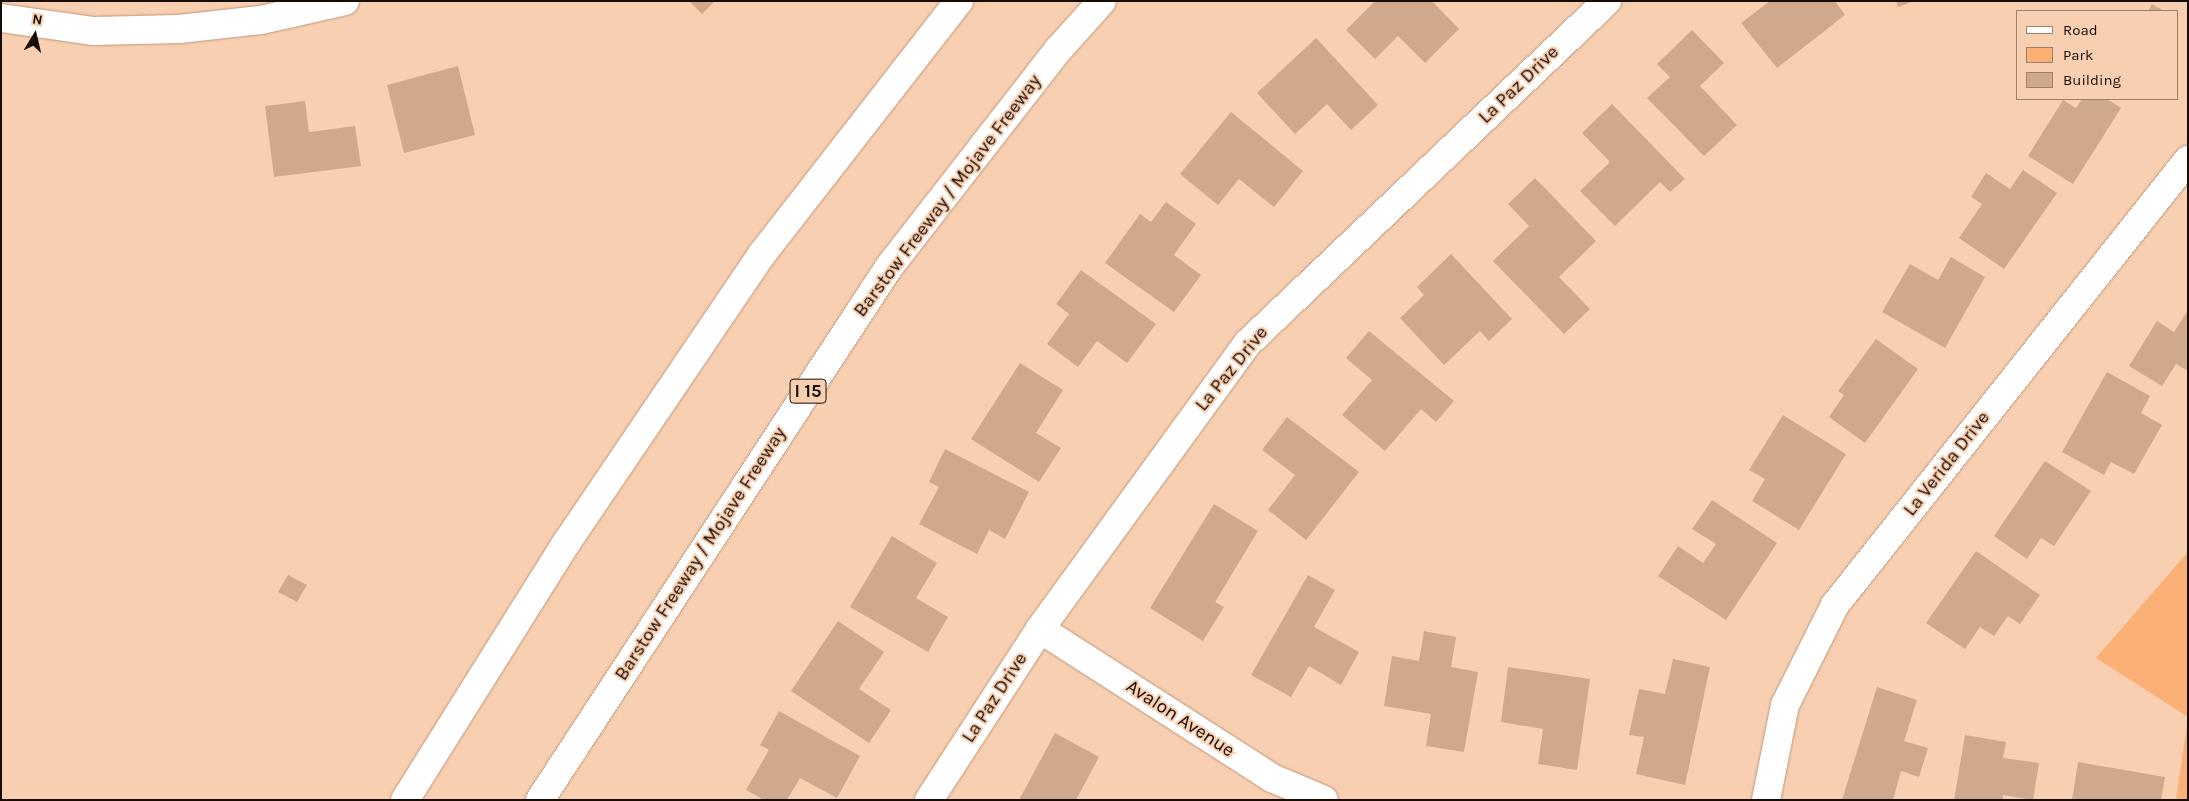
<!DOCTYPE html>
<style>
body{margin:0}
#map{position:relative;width:2189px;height:801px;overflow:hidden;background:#f8cfb1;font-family:Karla,sans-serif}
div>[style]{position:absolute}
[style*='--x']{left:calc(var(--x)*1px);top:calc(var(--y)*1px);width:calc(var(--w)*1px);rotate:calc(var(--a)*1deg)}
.green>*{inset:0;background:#fbb076}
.building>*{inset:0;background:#d0a98c}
.roads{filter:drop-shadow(0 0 1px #bf987c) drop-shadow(0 0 1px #bf987c)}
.minor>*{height:28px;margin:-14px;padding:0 14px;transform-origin:14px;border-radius:14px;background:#fff}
.tertiary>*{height:28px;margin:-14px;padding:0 14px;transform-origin:14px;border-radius:14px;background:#fff}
.motorway>*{height:28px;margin:-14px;padding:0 14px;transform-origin:14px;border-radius:14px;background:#fff}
span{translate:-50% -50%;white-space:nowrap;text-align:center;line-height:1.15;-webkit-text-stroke:4px #f8cfb1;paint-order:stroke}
.shield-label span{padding:1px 4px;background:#f8cfb1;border:1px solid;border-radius:4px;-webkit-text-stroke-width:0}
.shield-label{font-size:18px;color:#180b03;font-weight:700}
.street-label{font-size:19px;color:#180b03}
.frame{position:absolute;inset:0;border:2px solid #180b03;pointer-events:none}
.legend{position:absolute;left:2016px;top:10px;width:162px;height:90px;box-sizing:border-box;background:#f8cfb1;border:1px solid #9e816b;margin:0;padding:6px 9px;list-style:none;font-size:15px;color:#180b03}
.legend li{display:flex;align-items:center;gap:10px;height:25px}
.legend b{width:25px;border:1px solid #9e816b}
.north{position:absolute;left:10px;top:10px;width:50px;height:50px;-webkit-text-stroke:4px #f8cfb1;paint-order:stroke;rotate:9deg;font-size:14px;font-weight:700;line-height:20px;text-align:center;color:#180b03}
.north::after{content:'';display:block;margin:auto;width:18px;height:22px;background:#180b03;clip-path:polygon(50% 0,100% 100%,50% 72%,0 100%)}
</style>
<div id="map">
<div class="green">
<div style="clip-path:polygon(2188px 552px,2188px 717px,2096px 658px)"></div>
<div style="clip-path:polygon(2188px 718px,2188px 800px,2176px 800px)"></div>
</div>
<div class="building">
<div style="clip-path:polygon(689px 1px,715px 1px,702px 14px)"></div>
<div style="clip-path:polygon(1375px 1px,1432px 1px,1459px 29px,1425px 63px,1398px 36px,1375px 59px,1346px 30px)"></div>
<div style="clip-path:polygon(1770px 1px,1835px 1px,1845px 15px,1777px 68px,1741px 23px)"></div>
<div style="clip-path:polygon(1896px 1px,1914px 1px,1898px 7px)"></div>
<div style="clip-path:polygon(2152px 4px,2164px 11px,2148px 11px)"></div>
<div style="clip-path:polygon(1692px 30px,1724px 63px,1700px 86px,1737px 125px,1704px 156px,1647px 98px,1670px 77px,1657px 64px)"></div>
<div style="clip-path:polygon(1316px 38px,1378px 105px,1351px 130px,1327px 104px,1295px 134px,1257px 93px)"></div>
<div style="clip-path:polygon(458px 66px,475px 135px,404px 153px,387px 85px)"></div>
<div style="clip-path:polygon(2082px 99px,2107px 99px,2121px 108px,2073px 184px,2028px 156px,2063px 100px,2076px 108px)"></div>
<div style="clip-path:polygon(305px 101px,309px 132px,355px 126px,361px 166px,274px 177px,265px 106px)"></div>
<div style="clip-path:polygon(1612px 104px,1685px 179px,1670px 192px,1660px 182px,1615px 226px,1580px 191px,1610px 162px,1582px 133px)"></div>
<div style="clip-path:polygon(1231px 112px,1303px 171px,1274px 207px,1239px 179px,1218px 205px,1180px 174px)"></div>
<div style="clip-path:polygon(2023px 170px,2057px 193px,2004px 269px,1959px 238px,1982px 204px,1971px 197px,1986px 173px,2010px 189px)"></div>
<div style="clip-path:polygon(1535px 178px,1596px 241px,1559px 277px,1590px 309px,1564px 334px,1493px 261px,1529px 226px,1508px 204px)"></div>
<div style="clip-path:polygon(1166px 202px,1196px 224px,1174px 255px,1201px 275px,1174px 312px,1105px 263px,1140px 214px,1151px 222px)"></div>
<div style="clip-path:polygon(1451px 254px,1512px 319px,1489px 341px,1480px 331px,1444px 365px,1400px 318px,1424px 295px,1417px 287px)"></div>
<div style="clip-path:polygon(1951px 257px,1985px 277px,1945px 348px,1882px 312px,1910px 264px,1938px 280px)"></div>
<div style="clip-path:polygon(1081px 270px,1156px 324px,1127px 363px,1097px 341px,1078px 367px,1047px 344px,1069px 314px,1056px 304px)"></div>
<div style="clip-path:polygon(2188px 310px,2188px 371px,2176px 364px,2162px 386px,2129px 366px,2157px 321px,2174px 332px)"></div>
<div style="clip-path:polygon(1369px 331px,1454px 401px,1436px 422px,1421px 409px,1385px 451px,1342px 415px,1372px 380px,1346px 358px)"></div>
<div style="clip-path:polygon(1876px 339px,1918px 369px,1865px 443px,1829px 417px,1844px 395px,1838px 391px)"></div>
<div style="clip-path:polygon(1020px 363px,1063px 390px,1036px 433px,1061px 448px,1039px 482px,971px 439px)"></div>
<div style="clip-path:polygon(2107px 372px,2150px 396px,2141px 413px,2162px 425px,2134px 474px,2111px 462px,2104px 475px,2062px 452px)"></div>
<div style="clip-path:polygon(1783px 415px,1846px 454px,1799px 530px,1752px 501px,1765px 479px,1749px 470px)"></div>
<div style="clip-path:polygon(1287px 417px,1359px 472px,1306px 540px,1268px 510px,1295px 475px,1262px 450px)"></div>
<div style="clip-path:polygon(945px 449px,1029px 492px,1005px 539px,989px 530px,977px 554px,919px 524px,939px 487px,929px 482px)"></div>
<div style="clip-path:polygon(2045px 461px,2091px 491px,2054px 546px,2041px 538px,2027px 559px,1994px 536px)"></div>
<div style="clip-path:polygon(1712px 500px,1777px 543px,1726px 620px,1658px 576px,1678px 546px,1703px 563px,1716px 544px,1692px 529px)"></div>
<div style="clip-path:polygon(1214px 504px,1258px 531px,1215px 602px,1224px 607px,1203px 641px,1150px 608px)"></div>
<div style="clip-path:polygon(892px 536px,937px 563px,916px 598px,948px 617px,928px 652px,850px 607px)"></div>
<div style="clip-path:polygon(1976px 551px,2040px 595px,2020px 624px,2008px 616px,1994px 636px,1980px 627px,1965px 649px,1926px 623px)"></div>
<div style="clip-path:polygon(288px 575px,307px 585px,297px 602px,278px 592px)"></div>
<div style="clip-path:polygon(1308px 575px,1335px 590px,1314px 627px,1359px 652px,1341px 685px,1309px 666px,1291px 697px,1251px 675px)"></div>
<div style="clip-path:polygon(838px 621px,884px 652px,859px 689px,891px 710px,869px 743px,791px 691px)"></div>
<div style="clip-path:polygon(1424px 631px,1456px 637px,1451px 667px,1478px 672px,1464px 752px,1426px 746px,1431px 714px,1384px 706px,1392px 656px,1419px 661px)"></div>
<div style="clip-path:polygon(1673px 659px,1710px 667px,1685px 785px,1636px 774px,1644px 737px,1629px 735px,1639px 689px,1665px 694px)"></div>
<div style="clip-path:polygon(1508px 667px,1590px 679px,1577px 770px,1538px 764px,1543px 729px,1501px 722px)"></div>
<div style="clip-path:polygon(1877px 687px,1917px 700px,1904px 741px,1928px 748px,1919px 777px,1901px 771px,1893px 800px,1842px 800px)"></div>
<div style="clip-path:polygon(779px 711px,860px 756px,837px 798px,800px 778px,787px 800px,764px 800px,746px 790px,769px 750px,760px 745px)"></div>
<div style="clip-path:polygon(1055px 733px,1099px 757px,1076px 800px,1019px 800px)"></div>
<div style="clip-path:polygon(1965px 735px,2006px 742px,2003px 758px,2039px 763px,2033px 800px,2003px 795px,2003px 800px,1954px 800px)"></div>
<div style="clip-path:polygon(2078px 762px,2165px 777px,2161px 800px,2072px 800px)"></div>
</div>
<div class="roads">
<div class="minor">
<div style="--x:1040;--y:629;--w:276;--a:32.7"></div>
<div style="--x:1272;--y:778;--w:56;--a:22.9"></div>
<div style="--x:929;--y:800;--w:204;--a:-57"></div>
<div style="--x:1040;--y:629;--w:354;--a:-54"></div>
<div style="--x:1248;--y:343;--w:496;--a:-43.6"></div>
<div style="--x:1766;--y:800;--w:97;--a:-78.7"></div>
<div style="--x:1785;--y:705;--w:112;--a:-63.4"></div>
<div style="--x:1835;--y:605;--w:568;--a:-51.58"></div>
</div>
<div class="tertiary">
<div style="--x:1;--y:18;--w:94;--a:8"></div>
<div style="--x:94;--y:31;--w:85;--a:-1.3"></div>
<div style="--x:179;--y:29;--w:82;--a:-6.3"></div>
<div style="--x:261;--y:20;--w:86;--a:-12.7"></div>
</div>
<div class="motorway">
<div style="--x:405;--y:800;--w:305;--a:-57.9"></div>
<div style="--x:567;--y:542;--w:348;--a:-55.9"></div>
<div style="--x:762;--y:254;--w:321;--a:-52.1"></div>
<div style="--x:540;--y:800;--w:637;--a:-56.78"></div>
<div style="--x:889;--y:267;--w:276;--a:-52.1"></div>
<div style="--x:1059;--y:49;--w:64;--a:-48.1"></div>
</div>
</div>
<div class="shield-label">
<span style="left:808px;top:391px">I 15</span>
</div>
<div class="street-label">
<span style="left:1519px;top:85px;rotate:-44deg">La Paz Drive</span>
<span style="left:948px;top:196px;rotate:-53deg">Barstow Freeway / Mojave Freeway</span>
<span style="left:1232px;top:369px;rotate:-51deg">La Paz Drive</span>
<span style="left:1947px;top:464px;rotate:-52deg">La Verida Drive</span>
<span style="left:701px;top:554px;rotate:-57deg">Barstow Freeway / Mojave Freeway</span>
<span style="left:995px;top:698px;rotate:-57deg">La Paz Drive</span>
<span style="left:1180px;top:719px;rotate:33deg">Avalon Avenue</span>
</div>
<div class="frame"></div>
<ul class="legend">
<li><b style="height:6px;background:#fff"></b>Road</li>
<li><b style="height:14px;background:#fbb076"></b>Park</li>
<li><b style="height:14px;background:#d0a98c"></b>Building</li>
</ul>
<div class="north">N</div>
</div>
